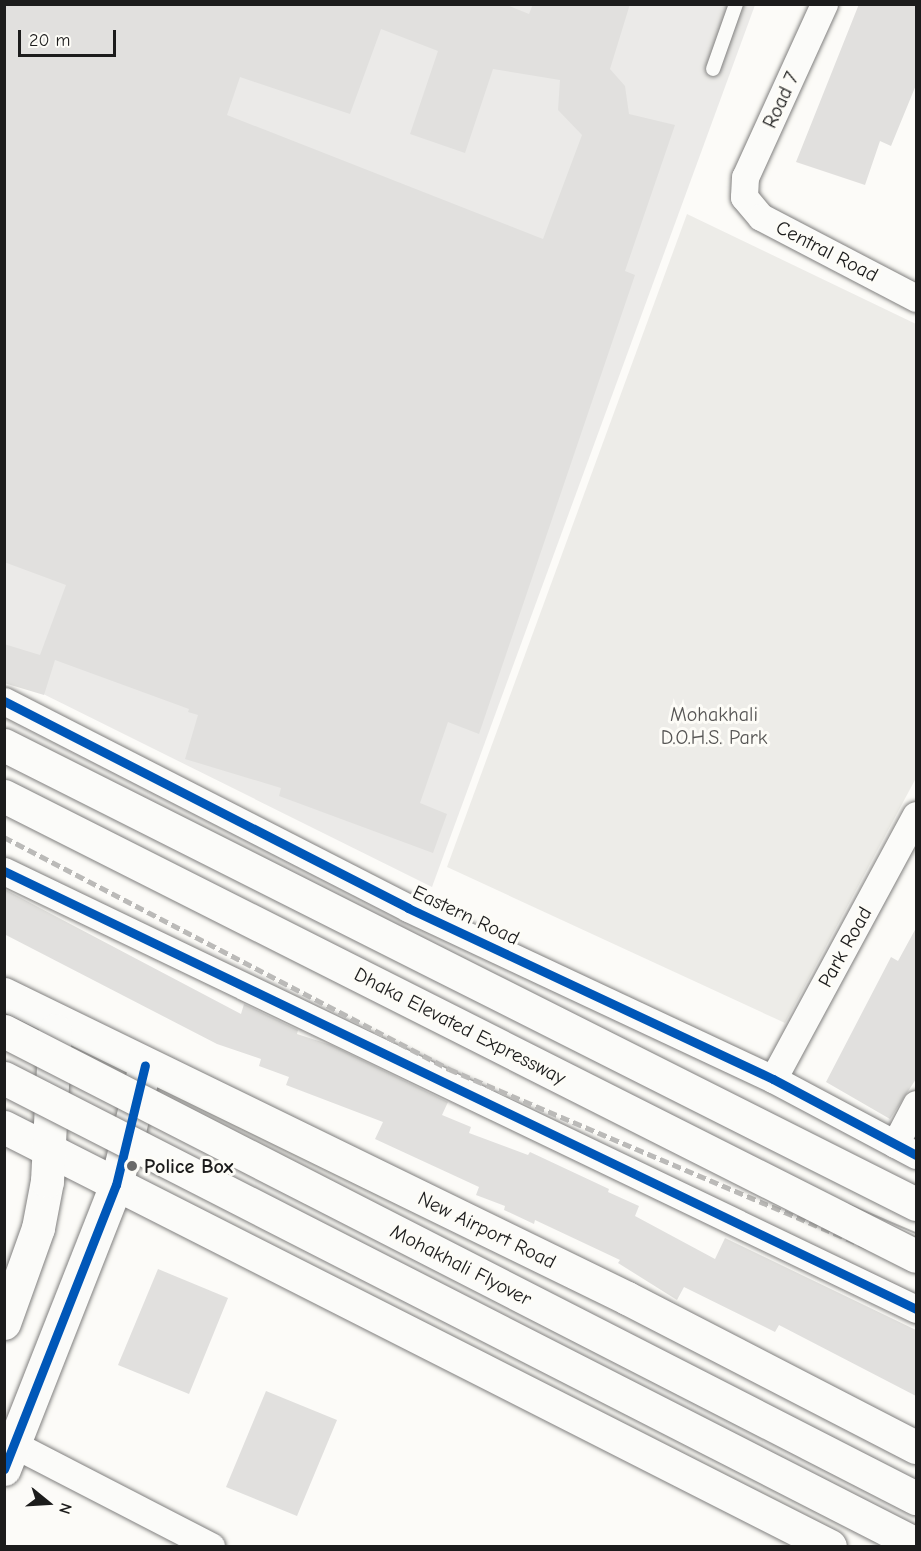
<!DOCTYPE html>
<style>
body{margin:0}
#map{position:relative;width:921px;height:1551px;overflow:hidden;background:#fcfbf8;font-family:"Comic Neue",sans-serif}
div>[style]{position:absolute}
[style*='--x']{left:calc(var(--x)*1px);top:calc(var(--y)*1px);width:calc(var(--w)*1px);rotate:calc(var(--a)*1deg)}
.built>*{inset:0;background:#ebeae8}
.green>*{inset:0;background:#edece8}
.building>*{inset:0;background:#e1e0de}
.roads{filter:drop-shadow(0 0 2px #81807f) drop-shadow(0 0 2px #81807f)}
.service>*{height:14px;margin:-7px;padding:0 7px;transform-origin:7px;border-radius:7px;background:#fbfbf9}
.minor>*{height:27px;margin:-13.5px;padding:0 13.5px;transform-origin:13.5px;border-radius:13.5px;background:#fbfbf9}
.primary>*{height:33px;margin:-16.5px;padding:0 16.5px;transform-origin:16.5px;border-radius:16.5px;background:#fbfbf9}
.motorway>*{height:33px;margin:-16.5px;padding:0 16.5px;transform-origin:16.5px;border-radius:16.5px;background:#fbfbf9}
.tram>*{height:1.5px;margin:-0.75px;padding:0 0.75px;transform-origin:0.75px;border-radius:0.75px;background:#bbbab8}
.rail>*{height:4.5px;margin-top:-2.25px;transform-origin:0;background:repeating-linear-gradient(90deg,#bbbab8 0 9px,transparent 0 13.5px)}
.bridges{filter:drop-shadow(0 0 2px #81807f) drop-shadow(0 0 2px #81807f)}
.trunk-bridge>*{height:33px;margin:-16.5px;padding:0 16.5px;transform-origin:16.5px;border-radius:16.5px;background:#fbfbf9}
.motorway-bridge>*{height:33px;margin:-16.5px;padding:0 16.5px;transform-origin:16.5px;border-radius:16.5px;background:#fbfbf9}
.cycleway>*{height:9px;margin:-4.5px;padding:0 4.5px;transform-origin:4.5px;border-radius:4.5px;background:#0057b8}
.dots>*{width:16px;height:16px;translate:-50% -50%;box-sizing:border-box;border:3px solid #fdfcf7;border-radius:50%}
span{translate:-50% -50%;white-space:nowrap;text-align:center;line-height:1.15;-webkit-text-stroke:6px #fdfcf7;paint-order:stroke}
.street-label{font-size:20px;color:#1c1c1c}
.park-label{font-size:20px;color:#575655}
.poi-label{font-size:20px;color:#1c1c1c;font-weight:700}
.left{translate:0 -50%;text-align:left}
.frame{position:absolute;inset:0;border:6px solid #1c1c1c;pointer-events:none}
.north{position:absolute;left:18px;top:1473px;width:60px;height:60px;-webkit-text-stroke:4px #fdfcf7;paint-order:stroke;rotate:108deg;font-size:16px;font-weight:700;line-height:24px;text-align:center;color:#1c1c1c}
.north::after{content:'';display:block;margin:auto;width:21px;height:27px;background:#1c1c1c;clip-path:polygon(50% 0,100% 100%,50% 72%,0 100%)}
.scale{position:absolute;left:18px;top:30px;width:98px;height:27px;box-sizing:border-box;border:3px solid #1c1c1c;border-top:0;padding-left:8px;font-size:18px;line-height:21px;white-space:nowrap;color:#1c1c1c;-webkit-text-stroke:4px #fdfcf7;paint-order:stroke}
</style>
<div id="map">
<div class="built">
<div style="clip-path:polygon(4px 5px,755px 5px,432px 887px,5px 675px)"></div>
</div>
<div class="green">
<div style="clip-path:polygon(687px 214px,916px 324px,916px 778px,785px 1023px,447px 867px)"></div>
</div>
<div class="building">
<div style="clip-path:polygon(evenodd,4px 4px,504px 4px,529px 14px,533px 4px,630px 4px,610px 69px,625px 86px,629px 114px,675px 125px,625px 271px,635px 275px,479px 734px,448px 722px,420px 803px,447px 814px,433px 853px,279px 796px,281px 788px,185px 759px,198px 715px,188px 712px,189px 709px,55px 660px,44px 695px,4px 683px,4px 644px,40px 655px,66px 585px,4px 562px,4px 4px,381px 29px,438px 51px,410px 134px,465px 153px,493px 69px,560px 80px,558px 110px,582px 135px,543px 239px,227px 115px,240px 77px,350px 114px,381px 29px)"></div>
<div style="clip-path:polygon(859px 4px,916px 4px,916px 85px,891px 146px,880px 141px,865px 185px,796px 162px)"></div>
<div style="clip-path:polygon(4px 889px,241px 1014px,244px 1004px,298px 1030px,297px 1034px,331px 1045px,448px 1102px,442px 1115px,471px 1127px,469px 1133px,528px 1155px,530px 1152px,609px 1189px,608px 1192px,639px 1206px,635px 1216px,715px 1259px,725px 1238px,916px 1330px,916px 1396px,779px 1325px,775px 1332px,684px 1287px,677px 1300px,618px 1263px,620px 1260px,535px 1220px,534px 1224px,504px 1210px,505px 1206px,476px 1195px,479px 1187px,375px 1139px,383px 1122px,286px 1085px,289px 1077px,259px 1066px,261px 1059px,217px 1044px,4px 934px)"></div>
<div style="clip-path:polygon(916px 928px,916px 1079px,890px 1119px,826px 1082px,891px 957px,898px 961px)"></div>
<div style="clip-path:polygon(158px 1269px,228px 1298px,189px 1394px,118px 1365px)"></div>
<div style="clip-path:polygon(266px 1391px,337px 1420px,297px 1516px,226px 1487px)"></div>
</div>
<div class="roads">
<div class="service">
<div style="--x:713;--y:69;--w:69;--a:-70.5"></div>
</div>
<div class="minor">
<div style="--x:824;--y:4;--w:190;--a:114.5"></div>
<div style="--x:745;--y:177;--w:20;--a:93"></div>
<div style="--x:744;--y:197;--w:26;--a:50"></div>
<div style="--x:761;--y:217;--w:175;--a:27.6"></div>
<div style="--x:4;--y:701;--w:454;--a:27.1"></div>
<div style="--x:408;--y:908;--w:403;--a:25.1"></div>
<div style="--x:773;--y:1079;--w:162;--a:28"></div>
<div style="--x:4;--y:871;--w:1012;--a:25.65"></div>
<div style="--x:773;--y:1079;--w:300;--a:-61.6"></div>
<div style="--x:895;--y:1144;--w:45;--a:-62.3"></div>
<div style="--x:13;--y:1444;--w:223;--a:27.3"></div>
</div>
<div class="primary">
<div style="--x:4;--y:994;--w:693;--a:26.01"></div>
<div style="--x:627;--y:1298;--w:325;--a:27.3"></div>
<div style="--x:4;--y:1127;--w:926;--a:26.9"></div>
<div style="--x:4;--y:1323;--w:101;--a:-70.3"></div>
<div style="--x:38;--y:1228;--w:48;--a:-79.2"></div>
<div style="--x:47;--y:1181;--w:151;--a:-87"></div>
<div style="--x:4;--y:1469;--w:305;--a:-68.5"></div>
<div style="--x:116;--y:1185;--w:115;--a:-76.4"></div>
</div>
<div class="motorway">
<div style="--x:4;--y:745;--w:1021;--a:26.72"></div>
</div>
</div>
<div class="tram">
<div style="--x:4;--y:801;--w:515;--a:27.51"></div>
<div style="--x:461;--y:1039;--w:495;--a:23.1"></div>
</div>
<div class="rail">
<div style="--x:4;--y:837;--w:502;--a:27.54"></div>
<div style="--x:449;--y:1069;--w:508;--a:23.08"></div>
</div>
<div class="bridges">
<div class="trunk-bridge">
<div style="--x:4;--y:1031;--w:1025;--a:27.12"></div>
<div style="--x:4;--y:1078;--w:1024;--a:27.07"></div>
</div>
<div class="motorway-bridge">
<div style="--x:4;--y:796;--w:1021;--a:26.77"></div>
</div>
</div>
<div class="cycleway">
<div style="--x:4;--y:701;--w:454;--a:27.1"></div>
<div style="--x:408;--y:908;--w:403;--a:25.1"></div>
<div style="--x:773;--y:1079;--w:162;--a:28"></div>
<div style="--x:4;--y:871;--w:1012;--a:25.65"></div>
<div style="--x:4;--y:1469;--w:305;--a:-68.5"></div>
<div style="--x:116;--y:1185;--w:123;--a:-76.4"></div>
</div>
<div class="dots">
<div style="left:132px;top:1166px;background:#6a6a69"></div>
</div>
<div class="street-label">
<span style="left:781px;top:100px;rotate:-65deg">Road 7</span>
<span style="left:827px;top:251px;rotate:27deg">Central Road</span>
<span style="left:466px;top:915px;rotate:25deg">Eastern Road</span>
<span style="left:845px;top:947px;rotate:-61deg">Park Road</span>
<span style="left:460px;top:1026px;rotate:27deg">Dhaka Elevated Expressway</span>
<span style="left:487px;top:1230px;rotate:26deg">New Airport Road</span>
<span style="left:461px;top:1265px;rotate:27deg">Mohakhali Flyover</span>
</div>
<div class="park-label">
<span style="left:714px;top:726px">Mohakhali<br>D.O.H.S. Park</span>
</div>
<div class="poi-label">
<span class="left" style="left:144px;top:1166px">Police Box</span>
</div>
<div class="frame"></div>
<div class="north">N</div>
<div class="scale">20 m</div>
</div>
